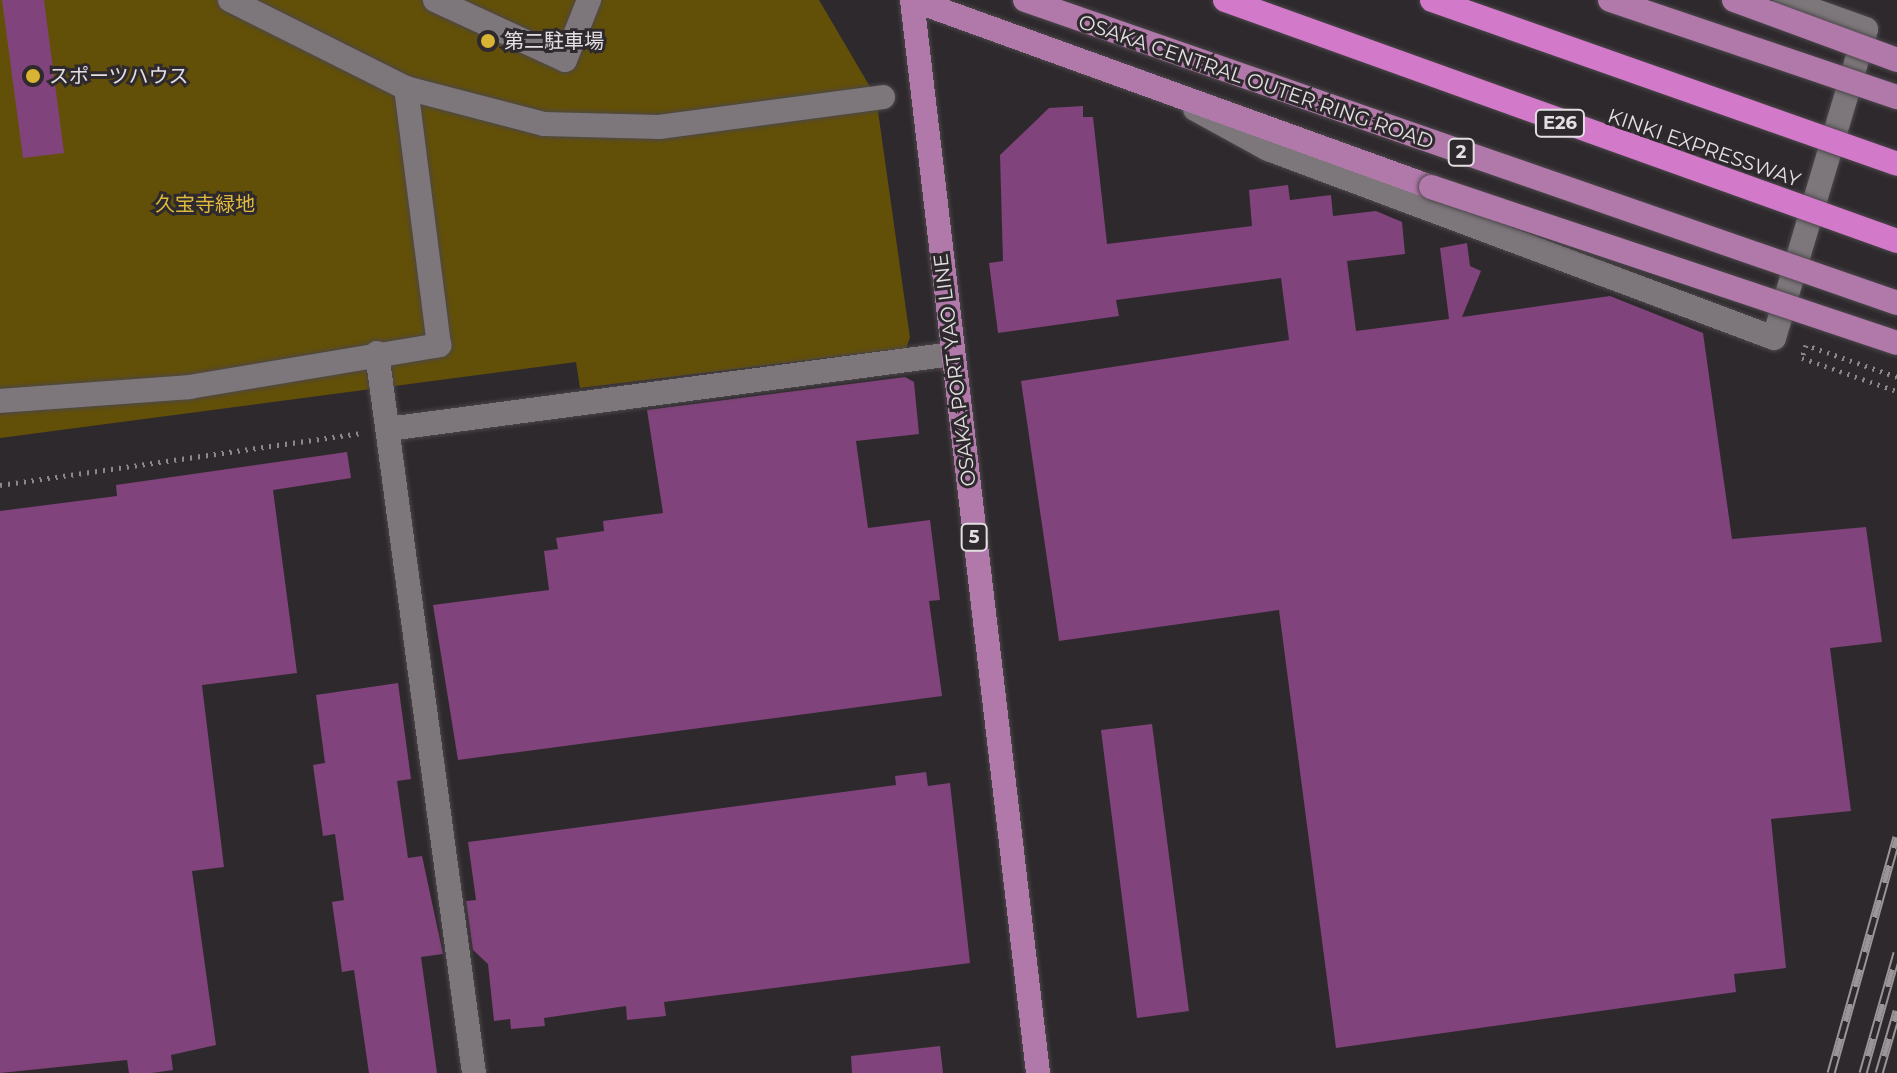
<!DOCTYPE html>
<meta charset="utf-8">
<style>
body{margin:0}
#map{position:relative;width:1897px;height:1073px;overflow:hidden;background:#2e292d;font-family:Montserrat,"Noto Sans JP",sans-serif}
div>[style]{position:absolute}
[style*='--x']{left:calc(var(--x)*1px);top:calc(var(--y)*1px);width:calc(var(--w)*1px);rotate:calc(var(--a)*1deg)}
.green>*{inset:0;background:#635008}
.building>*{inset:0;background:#81437b}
.path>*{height:5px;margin-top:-2.5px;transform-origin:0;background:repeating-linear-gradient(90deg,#8c878b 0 2px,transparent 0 8px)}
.roads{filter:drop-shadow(0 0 2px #4b474a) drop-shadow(0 0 2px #4b474a)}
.minor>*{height:24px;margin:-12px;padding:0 12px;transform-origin:12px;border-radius:12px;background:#7d777c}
.major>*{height:24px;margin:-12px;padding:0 12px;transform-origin:12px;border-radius:12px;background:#b178aa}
.rail>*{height:9px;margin-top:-4.5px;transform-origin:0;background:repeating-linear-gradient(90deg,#2e292d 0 18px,#9a9599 0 36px);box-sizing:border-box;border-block:2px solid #9a9599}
.bridges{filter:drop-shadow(0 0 2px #4b474a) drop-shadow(0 0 2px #4b474a)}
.major-bridge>*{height:24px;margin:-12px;padding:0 12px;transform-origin:12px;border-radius:12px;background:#b178aa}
.highway-bridge>*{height:24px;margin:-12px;padding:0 12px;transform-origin:12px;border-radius:12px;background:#d379c9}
.dots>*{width:22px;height:22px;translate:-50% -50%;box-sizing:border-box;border:4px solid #2e292d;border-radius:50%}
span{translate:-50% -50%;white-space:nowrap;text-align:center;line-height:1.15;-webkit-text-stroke:6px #2e292d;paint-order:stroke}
.shield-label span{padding:2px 6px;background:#2e292d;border:2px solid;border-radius:6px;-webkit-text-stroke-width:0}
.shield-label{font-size:18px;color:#e3dfe2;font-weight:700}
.poi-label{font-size:20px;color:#e3dfe2}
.left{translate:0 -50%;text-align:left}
.street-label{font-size:20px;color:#e3dfe2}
.park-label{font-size:20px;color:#e0ba3c}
</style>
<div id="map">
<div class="green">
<div style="clip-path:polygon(0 0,819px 0,876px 97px,910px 338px,906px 348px,580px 388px,576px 362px,0 438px)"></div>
</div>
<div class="building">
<div style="clip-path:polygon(2px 0,44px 0,64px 153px,23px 158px)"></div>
<div style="clip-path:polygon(1083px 106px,1083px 117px,1093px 117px,1107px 244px,1252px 226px,1249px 190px,1288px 185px,1290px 200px,1331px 195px,1333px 216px,1376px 211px,1402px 222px,1405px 254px,1347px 261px,1356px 331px,1449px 319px,1440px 248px,1467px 243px,1470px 266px,1481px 271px,1462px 317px,1610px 296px,1703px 333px,1732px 539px,1866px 527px,1882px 642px,1830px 648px,1851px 811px,1771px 819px,1786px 968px,1734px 974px,1736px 992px,1336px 1048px,1279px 610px,1059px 641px,1021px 381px,1289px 340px,1281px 278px,1116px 300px,1119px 316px,998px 333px,989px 263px,1003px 261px,1000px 155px,1049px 108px)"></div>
<div style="clip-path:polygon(905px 377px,914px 382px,919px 434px,856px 441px,868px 528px,930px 520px,940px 600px,929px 601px,942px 696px,458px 760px,433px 605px,549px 590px,544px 551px,558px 549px,556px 538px,604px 531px,603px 521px,663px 513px,647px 410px)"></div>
<div style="clip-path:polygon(347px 452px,351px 478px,273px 490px,297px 673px,202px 685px,224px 867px,192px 871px,216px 1045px,171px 1055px,173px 1070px,152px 1073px,129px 1073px,127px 1060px,0 1073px,0 511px,117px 496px,116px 485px)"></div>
<div style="clip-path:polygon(398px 683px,411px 779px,397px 781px,408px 858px,422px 856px,443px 954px,421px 957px,437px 1073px,369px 1073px,354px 970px,342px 972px,332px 902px,344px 900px,335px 834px,323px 836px,313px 765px,325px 763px,316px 695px)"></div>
<div style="clip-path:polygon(1152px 724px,1189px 1011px,1137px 1018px,1101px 730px)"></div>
<div style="clip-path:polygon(926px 772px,928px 786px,950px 783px,970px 963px,664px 1002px,666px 1016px,627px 1020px,626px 1006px,544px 1018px,545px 1026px,511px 1029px,510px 1019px,494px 1021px,488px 964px,473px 950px,466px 901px,476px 900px,468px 842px,896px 785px,895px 776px)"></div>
<div style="clip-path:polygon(940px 1046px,943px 1073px,852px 1073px,851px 1056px)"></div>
</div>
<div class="path">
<div style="--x:1897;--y:377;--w:96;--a:-160.6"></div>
<div style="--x:1806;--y:345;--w:14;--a:107"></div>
<div style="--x:1802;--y:358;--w:101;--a:19.2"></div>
<div style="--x:0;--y:485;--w:367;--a:-8.2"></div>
</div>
<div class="roads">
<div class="minor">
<div style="--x:230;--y:0;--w:197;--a:26.6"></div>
<div style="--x:406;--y:88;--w:143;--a:14.6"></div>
<div style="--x:544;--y:124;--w:115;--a:1.5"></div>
<div style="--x:659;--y:127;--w:226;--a:-7.6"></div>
<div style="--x:435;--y:0;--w:143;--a:24.8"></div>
<div style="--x:565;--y:60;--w:65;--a:-68.2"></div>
<div style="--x:1195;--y:109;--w:83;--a:28.7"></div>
<div style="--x:1268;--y:149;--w:540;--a:20.48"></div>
<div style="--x:1774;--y:338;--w:322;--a:-73.4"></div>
<div style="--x:1866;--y:29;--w:86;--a:-160.3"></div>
<div style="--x:377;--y:353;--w:727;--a:82.33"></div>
<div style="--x:0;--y:401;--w:190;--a:-4.2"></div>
<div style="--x:189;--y:387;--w:254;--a:-9.5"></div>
<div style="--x:439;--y:345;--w:259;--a:-97.3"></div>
<div style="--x:388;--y:429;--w:569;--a:-7.57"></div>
</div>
<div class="major">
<div style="--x:912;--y:0;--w:1080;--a:83.3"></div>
<div style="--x:913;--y:0;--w:551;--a:19.85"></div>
</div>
</div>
<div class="rail">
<div style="--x:1831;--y:1073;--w:245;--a:-74.4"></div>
<div style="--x:1863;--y:1073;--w:125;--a:-74.2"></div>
<div style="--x:1879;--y:1073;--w:65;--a:-73.8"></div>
</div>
<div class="bridges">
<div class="major-bridge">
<div style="--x:1025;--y:0;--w:923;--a:19.16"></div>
<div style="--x:1610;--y:0;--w:303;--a:18.7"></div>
<div style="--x:1734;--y:0;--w:174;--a:20.2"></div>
<div style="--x:1431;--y:187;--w:491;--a:18.5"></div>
</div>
<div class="highway-bridge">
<div style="--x:1225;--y:0;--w:714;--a:19.73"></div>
<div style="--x:1432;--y:0;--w:493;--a:19.4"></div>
</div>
</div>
<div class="dots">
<div style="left:488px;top:41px;background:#d9b334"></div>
<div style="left:33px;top:76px;background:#d9b334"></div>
</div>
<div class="shield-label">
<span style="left:1560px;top:123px">E26</span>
<span style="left:1461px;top:152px">2</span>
<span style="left:974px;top:537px">5</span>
</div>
<div class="poi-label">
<span class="left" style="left:504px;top:41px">第二駐車場</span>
<span class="left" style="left:49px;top:76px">スポーツハウス</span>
</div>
<div class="street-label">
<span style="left:1256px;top:82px;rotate:19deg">OSAKA CENTRAL OUTER RING ROAD</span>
<span style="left:1704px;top:148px;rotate:19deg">KINKI EXPRESSWAY</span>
<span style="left:955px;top:370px;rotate:-97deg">OSAKA PORT YAO LINE</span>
</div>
<div class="park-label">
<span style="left:205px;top:204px">久宝寺緑地</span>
</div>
</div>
